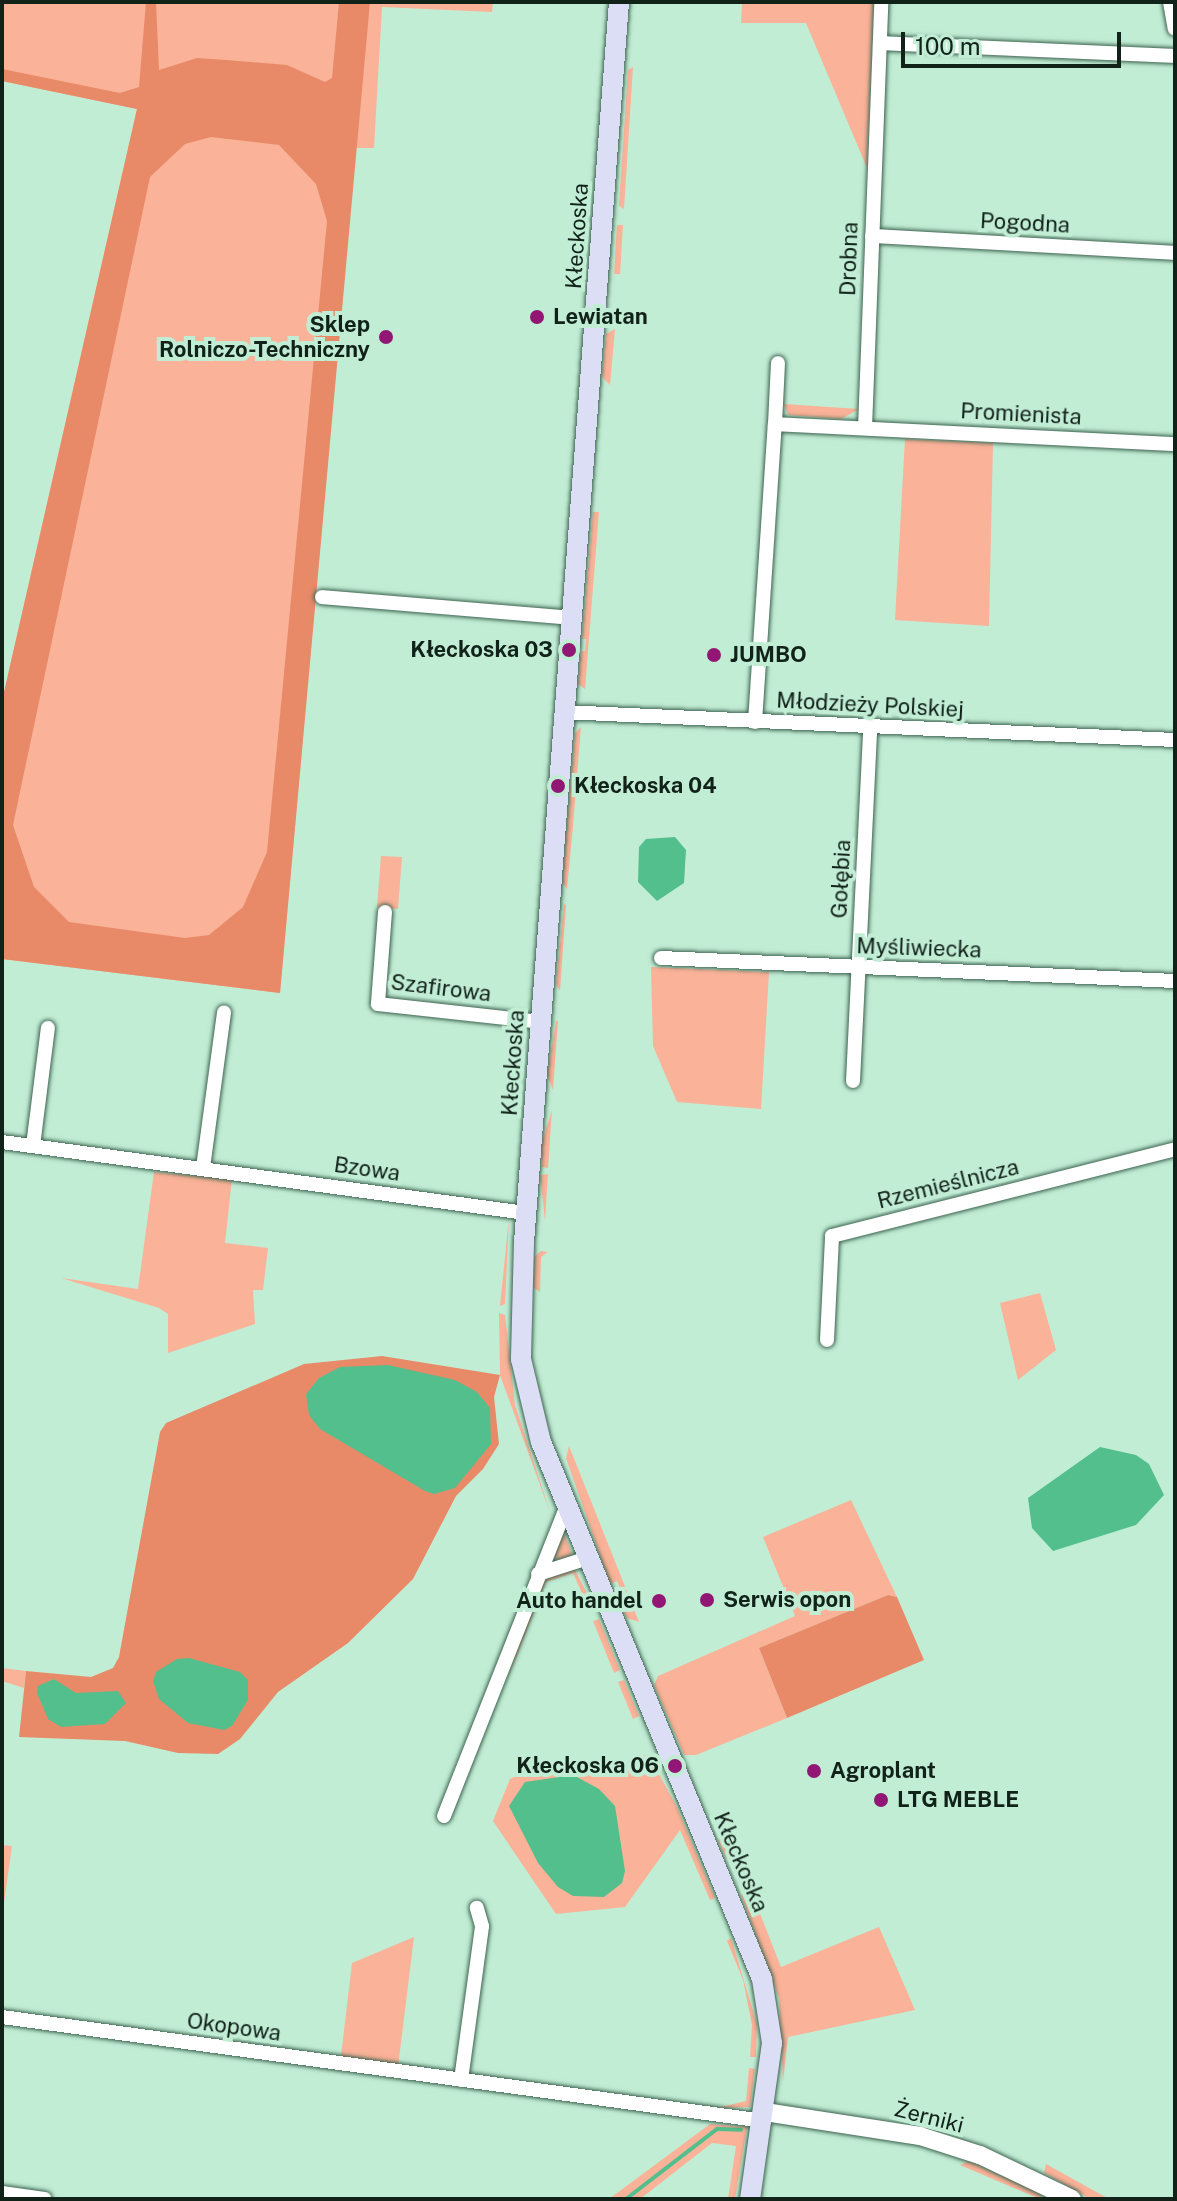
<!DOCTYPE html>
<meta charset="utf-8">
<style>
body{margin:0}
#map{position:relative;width:1177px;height:2201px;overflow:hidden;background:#c2edd5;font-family:"Public Sans",sans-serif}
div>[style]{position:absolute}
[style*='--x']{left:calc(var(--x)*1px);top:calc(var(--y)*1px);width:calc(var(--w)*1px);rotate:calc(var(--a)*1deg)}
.green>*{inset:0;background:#fab298}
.forest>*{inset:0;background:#e88a68}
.water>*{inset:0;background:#53bf8d}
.stream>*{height:4px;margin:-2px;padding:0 2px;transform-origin:2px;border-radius:2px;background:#53bf8d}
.roads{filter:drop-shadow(0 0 2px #3c634f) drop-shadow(0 0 2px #3c634f)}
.minor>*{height:14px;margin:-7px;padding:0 7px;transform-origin:7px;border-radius:7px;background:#fff}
.tertiary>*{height:18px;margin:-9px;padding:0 9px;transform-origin:9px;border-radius:9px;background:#fff}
.secondary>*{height:20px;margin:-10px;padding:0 10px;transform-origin:10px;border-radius:10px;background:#dcdef6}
.dots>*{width:22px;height:22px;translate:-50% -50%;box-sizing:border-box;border:4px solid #c2edd5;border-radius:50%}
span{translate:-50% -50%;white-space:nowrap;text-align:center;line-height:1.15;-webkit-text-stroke:8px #c2edd5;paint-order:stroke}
.street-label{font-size:22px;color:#112219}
.poi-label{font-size:22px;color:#112219;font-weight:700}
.left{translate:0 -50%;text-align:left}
.right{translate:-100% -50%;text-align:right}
.frame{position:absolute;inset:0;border:4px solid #112219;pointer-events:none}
.scale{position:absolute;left:901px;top:32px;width:220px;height:36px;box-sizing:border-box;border:4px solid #112219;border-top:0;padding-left:10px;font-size:24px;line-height:28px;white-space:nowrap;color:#112219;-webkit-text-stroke:6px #c2edd5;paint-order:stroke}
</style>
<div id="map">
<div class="green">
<div style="clip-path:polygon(2px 2px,493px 2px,492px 12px,382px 7px,374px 148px,356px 148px,280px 993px,2px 959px,2px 701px,137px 109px,2px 81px)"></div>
<div style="clip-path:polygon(742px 2px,874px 2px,867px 168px,806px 23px,741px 23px)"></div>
<div style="clip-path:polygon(633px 67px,624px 209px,619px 206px,628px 70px)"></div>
<div style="clip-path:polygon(617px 225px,623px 225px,620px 274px,614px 274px)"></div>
<div style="clip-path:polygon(615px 329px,610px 385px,602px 377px,606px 334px)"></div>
<div style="clip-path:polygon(784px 404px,859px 409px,841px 419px,788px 415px)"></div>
<div style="clip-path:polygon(905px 439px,993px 443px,989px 626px,895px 620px)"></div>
<div style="clip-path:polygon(593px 512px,599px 512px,585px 689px,578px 684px,581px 651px,585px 651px,586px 639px,582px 639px)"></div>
<div style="clip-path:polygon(581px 727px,573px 826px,567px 889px,562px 883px,575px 733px)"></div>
<div style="clip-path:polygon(381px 856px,402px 857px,398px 909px,377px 907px)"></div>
<div style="clip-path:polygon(564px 904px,566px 905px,560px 991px,556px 984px)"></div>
<div style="clip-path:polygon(651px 967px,769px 972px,761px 1109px,677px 1102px,653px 1046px)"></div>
<div style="clip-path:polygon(556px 1021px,558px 1021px,553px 1090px,547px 1075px)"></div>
<div style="clip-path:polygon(552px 1110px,548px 1168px,542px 1167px,542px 1141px)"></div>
<div style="clip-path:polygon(154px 1172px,232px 1179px,225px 1243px,268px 1248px,263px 1290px,253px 1290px,255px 1324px,168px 1353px,168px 1314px,159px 1308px,61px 1278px,138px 1289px)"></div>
<div style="clip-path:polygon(548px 1174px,545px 1221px,540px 1175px)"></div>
<div style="clip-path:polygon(509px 1218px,505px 1304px,500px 1306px)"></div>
<div style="clip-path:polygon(541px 1251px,548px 1252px,541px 1257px,540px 1292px,533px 1287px,534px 1257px)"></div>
<div style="clip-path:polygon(1040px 1293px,1056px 1350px,1018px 1380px,1000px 1303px)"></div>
<div style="clip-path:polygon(499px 1313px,505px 1315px,515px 1405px,551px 1515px,500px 1375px)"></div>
<div style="clip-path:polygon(569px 1446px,628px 1594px,639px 1622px,627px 1618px,615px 1596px,622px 1593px,617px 1581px,610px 1584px,566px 1458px)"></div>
<div style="clip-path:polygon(851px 1500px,897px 1597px,888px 1595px,759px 1648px,787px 1718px,696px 1755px,684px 1755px,654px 1685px,658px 1676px,795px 1616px,763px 1537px)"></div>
<div style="clip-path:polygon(564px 1533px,572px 1554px,561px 1561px,553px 1557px)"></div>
<div style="clip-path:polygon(574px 1568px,594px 1607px,589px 1610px,573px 1573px,546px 1582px,507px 1681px,543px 1577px)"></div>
<div style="clip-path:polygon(599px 1619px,620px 1670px,614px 1673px,593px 1621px)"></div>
<div style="clip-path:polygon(2px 1668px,26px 1671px,24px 1688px,2px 1681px)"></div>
<div style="clip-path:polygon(624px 1680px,639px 1716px,633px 1719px,618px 1682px)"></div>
<div style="clip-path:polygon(648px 1754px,677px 1807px,715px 1898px,710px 1900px,680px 1830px,625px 1907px,556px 1914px,493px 1821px,510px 1779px,536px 1766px,603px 1772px)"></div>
<div style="clip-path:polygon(729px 1835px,741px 1865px,726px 1858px,718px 1840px)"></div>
<div style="clip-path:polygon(2px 1845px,12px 1846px,2px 1917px)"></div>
<div style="clip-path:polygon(751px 1891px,781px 1967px,879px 1927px,915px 2010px,788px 2037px,783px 2082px,779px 1998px,741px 1895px)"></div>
<div style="clip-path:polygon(414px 1937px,398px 2067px,341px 2056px,352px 1963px)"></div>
<div style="clip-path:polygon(731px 1938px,757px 2024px,756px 2057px,750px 2057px,752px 2025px,743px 1980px,727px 1941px)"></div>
<div style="clip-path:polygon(749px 2068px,755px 2069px,750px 2107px,717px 2108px,746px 2101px)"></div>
<div style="clip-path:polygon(710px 2124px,747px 2127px,735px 2199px,728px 2199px,736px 2146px,712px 2143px,640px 2199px,609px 2199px)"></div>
<div style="clip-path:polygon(969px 2161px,1042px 2194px,1040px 2199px,960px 2165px)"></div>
<div style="clip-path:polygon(1046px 2164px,1109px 2199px,1090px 2199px,1044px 2173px)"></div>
</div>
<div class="forest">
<div style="clip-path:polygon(evenodd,146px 2px,156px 2px,159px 70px,197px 58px,226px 60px,287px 65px,325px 82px,332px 78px,339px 2px,370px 2px,280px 993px,2px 959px,2px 701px,137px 109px,2px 81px,2px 69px,120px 93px,139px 87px,146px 2px,211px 137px,279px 145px,316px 184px,327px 221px,267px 852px,243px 907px,209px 935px,185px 938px,69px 922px,34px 887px,13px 825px,150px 177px,185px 144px,211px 137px)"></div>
<div style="clip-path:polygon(382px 1356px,500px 1375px,494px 1397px,499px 1444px,483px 1469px,456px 1496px,413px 1579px,348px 1643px,278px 1692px,240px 1739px,218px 1754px,178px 1753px,125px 1741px,19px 1737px,26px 1671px,91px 1677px,113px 1668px,119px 1657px,160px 1432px,166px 1423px,304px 1364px)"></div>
<div style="clip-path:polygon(888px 1595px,897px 1597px,924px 1660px,787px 1718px,759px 1648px)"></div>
</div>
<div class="water">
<div style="clip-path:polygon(675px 837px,686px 850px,684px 883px,657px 901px,638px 882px,639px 847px,646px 839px)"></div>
<div style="clip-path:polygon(388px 1365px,455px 1380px,477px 1392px,490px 1408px,491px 1444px,455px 1488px,434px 1494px,425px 1491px,320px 1429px,309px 1415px,306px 1394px,319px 1378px,340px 1367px)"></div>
<div style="clip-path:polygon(1100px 1447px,1136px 1455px,1149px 1464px,1164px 1495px,1136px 1525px,1053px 1551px,1032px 1528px,1028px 1498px)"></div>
<div style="clip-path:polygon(189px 1658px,240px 1672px,248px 1680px,248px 1700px,232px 1726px,224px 1730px,188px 1723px,159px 1699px,153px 1681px,156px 1672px,177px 1659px)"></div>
<div style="clip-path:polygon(54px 1679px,76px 1693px,118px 1691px,126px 1703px,105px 1724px,61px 1727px,48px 1719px,37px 1693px,38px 1686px)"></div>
<div style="clip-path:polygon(573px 1775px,599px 1789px,615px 1806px,625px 1871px,622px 1883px,604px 1897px,573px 1896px,558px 1887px,538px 1863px,509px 1806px,525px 1782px)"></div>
</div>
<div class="stream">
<div style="--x:626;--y:2199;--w:115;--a:-37.6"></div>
<div style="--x:717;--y:2129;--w:24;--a:2"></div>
</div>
<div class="roads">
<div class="minor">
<div style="--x:1170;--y:2;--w:27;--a:80"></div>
<div style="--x:880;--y:43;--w:295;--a:2.5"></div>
<div style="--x:872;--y:236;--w:303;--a:3.2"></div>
<div style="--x:775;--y:424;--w:61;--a:-87.2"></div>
<div style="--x:865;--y:428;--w:426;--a:-87.8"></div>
<div style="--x:322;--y:597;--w:251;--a:4.8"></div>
<div style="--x:563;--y:712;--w:613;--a:2.62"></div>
<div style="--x:755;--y:722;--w:299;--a:-86.2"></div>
<div style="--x:775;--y:424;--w:400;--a:2.9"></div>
<div style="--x:385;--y:912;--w:92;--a:94.4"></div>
<div style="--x:378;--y:1004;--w:163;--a:6.3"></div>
<div style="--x:661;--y:958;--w:515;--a:2.56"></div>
<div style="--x:853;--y:1081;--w:353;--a:-87.2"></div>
<div style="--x:2;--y:1142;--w:529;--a:7.72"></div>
<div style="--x:33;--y:1146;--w:119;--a:-82.8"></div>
<div style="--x:203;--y:1168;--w:157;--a:-82.3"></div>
<div style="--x:827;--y:1340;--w:104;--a:-87.2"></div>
<div style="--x:832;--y:1236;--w:354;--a:-14.2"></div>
<div style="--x:538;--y:1574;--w:52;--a:-17.7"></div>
<div style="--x:444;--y:1816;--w:334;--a:-68.4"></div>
<div style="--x:2;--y:2017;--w:769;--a:7.77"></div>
<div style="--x:461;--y:2080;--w:155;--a:-82.2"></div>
<div style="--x:482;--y:1926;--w:19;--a:-106"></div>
<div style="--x:2;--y:2193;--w:43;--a:7.9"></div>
</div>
<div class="tertiary">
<div style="--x:765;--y:2112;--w:157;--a:8.8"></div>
<div style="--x:920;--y:2136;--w:63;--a:17.6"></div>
<div style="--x:980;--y:2155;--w:102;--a:25.6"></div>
</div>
<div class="secondary">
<div style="--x:619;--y:2;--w:1244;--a:94.38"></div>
<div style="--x:524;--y:1242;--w:117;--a:91.5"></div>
<div style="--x:521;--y:1359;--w:85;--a:76.5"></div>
<div style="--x:541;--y:1442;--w:581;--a:67.63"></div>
<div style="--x:762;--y:1979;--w:65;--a:81.1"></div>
<div style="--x:772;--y:2043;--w:158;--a:98"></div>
</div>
</div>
<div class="dots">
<div style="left:537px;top:317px;background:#921774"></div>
<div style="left:386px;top:337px;background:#921774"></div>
<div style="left:569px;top:650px;background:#921774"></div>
<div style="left:714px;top:655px;background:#921774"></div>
<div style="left:558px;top:786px;background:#921774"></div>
<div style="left:707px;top:1600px;background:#921774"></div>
<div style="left:659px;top:1601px;background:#921774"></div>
<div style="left:675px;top:1766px;background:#921774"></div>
<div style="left:814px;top:1771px;background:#921774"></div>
<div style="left:881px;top:1800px;background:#921774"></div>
</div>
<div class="street-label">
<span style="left:1025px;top:223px;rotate:3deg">Pogodna</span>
<span style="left:577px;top:236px;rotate:-86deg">Kłeckoska</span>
<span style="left:849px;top:259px;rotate:-88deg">Drobna</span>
<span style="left:1021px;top:414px;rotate:3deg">Promienista</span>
<span style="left:870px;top:705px;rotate:3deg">Młodzieży Polskiej</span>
<span style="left:841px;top:879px;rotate:-87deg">Gołębia</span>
<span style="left:919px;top:948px;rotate:2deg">Myśliwiecka</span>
<span style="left:441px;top:988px;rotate:7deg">Szafirowa</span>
<span style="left:513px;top:1063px;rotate:-86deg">Kłeckoska</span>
<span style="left:367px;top:1169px;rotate:8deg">Bzowa</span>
<span style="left:948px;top:1184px;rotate:-14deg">Rzemieślnicza</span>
<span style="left:741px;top:1862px;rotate:67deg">Kłeckoska</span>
<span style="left:234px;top:2027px;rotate:8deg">Okopowa</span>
<span style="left:929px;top:2117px;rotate:14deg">Żerniki</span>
</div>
<div class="poi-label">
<span class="left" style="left:553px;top:317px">Lewiatan</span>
<span class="right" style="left:370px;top:337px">Sklep<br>Rolniczo-Techniczny</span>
<span class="right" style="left:553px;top:650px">Kłeckoska 03</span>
<span class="left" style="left:730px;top:655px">JUMBO</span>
<span class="left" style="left:574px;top:786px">Kłeckoska 04</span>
<span class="left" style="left:723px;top:1600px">Serwis opon</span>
<span class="right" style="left:643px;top:1601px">Auto handel</span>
<span class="right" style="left:659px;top:1766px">Kłeckoska 06</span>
<span class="left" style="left:830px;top:1771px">Agroplant</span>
<span class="left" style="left:897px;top:1800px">LTG MEBLE</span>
</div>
<div class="frame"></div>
<div class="scale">100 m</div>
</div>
